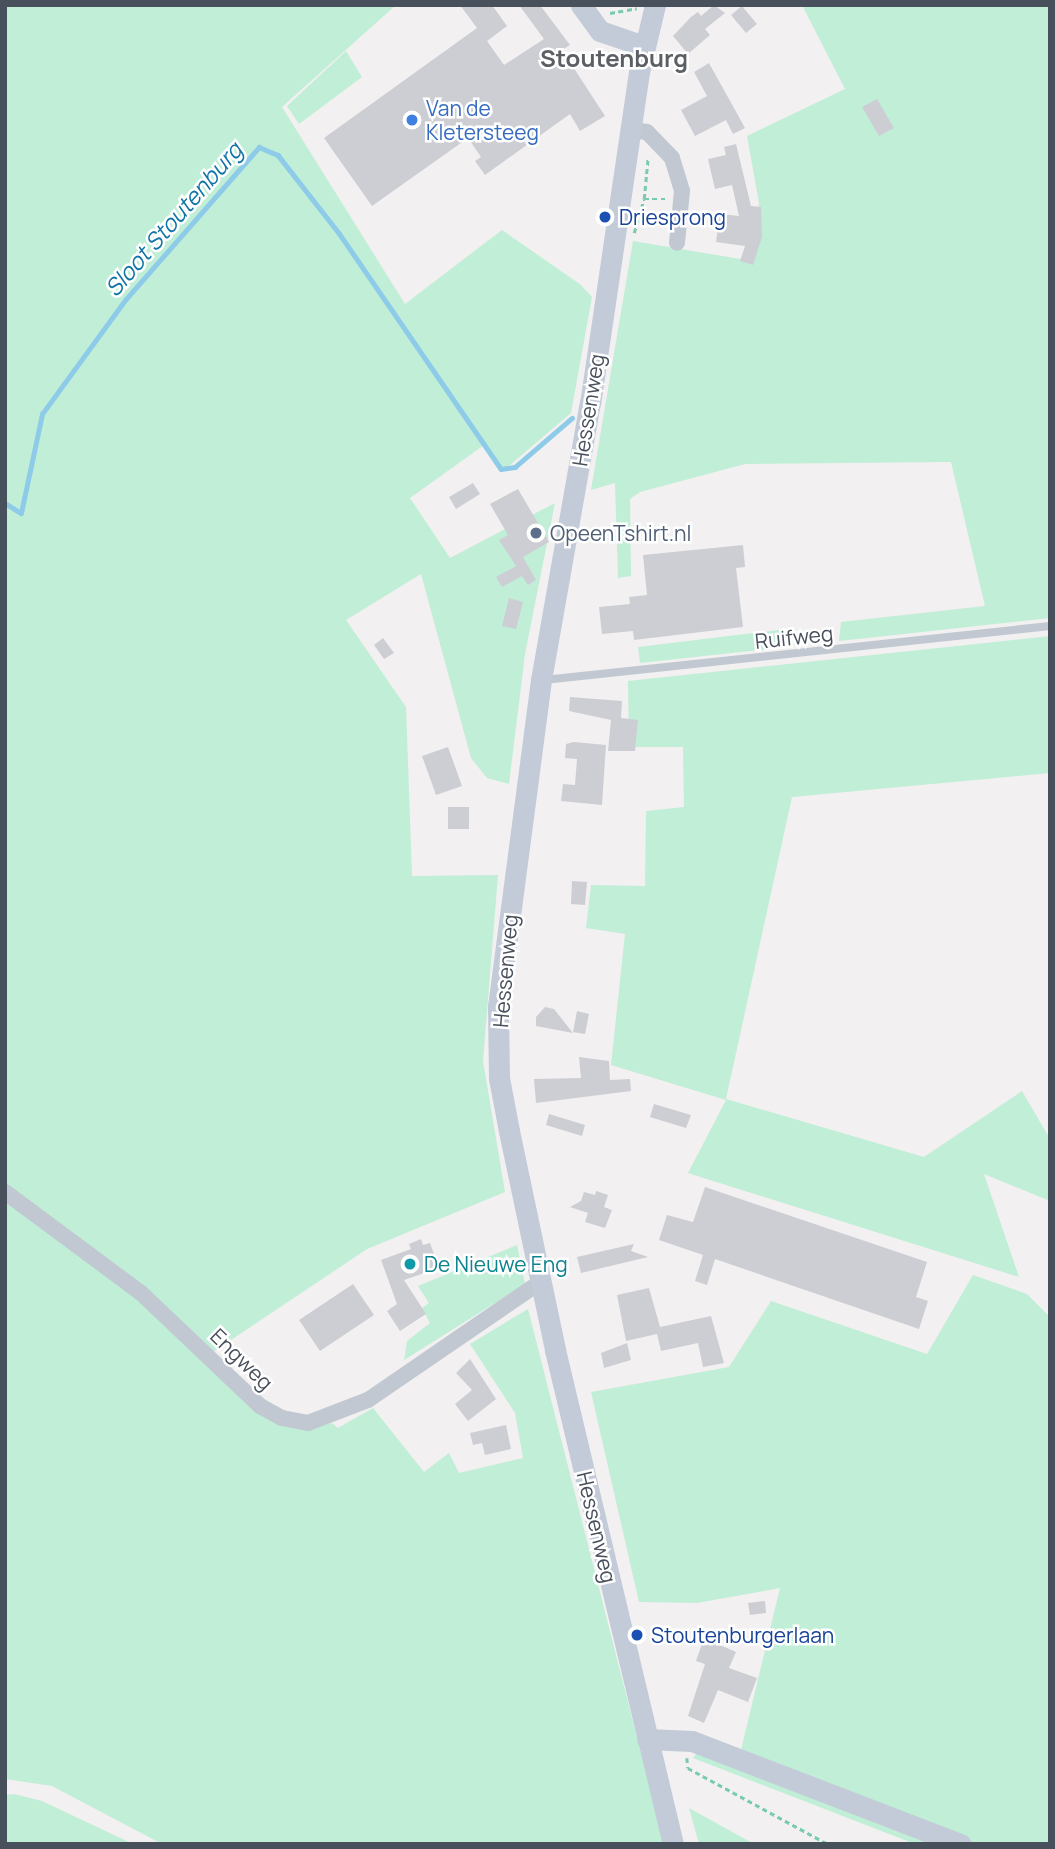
<!DOCTYPE html>
<style>
body{margin:0}
#map{position:relative;width:1055px;height:1849px;overflow:hidden;background:#f2f0f0;font-family:Manrope,sans-serif}
div>[style]{position:absolute}
[style*='--x']{left:calc(var(--x)*1px);top:calc(var(--y)*1px);width:calc(var(--w)*1px);rotate:calc(var(--a)*1deg)}
.green>*{inset:0;background:#c0eed7}
.stream>*{height:4.5px;margin:-2.25px;padding:0 2.25px;transform-origin:2.25px;border-radius:2.25px;background:#8ecbe9}
.building>*{inset:0;background:#cdced4}
.path>*{height:2.5px;margin-top:-1.25px;transform-origin:0;background:repeating-linear-gradient(90deg,#79cbad 0 5px,transparent 0 8.5px)}
.lane>*{height:8px;margin:-4px;padding:0 4px;transform-origin:4px;border-radius:4px;background:#c1c8d1}
.street>*{height:16px;margin:-8px;padding:0 8px;transform-origin:8px;border-radius:8px;background:#c1c8d1}
.secondary>*{height:21px;margin:-10.5px;padding:0 10.5px;transform-origin:10.5px;border-radius:10.5px;background:#c3cad8}
.dots>*{width:19px;height:19px;translate:-50% -50%;box-sizing:border-box;border:4px solid #fff;border-radius:50%}
span{translate:-50% -50%;white-space:nowrap;text-align:center;line-height:1.15;-webkit-text-stroke:5px #fff;paint-order:stroke}
.shop-label{font-size:21px;color:#366cbe}
.left{translate:0 -50%;text-align:left}
.transit-label{font-size:21px;color:#164399}
.street-label{font-size:21px;color:#48505c}
.service-label{font-size:21px;color:#4e5e75}
.culture-label{font-size:21px;color:#0d838f}
.water-label{font-size:23px;color:#1174a6;font-style:italic}
.quarter-label{font-size:24px;color:#5c5f64;font-weight:700}
.frame{position:absolute;inset:0;border:7px solid #48505c;pointer-events:none}
</style>
<div id="map">
<div class="green">
<div style="clip-path:polygon(5px 5px,396px 5px,282px 107px,405px 304px,502px 230px,581px 285px,592px 297px,571px 413px,503px 471px,484px 445px,410px 498px,450px 558px,555px 503px,525px 654px,509px 784px,487px 778px,471px 758px,421px 574px,346px 620px,406px 707px,412px 876px,498px 875px,483px 1061px,505px 1192px,367px 1249px,210px 1354px,5px 1187px)"></div>
<div style="clip-path:polygon(802px 5px,1050px 5px,1050px 618px,839px 641px,841px 622px,985px 606px,951px 462px,745px 464px,640px 492px,630px 499px,631px 576px,618px 578px,615px 483px,591px 490px,633px 241px,752px 261px,759px 203px,747px 136px,845px 89px)"></div>
<div style="clip-path:polygon(346px 51px,362px 77px,299px 124px,287px 106px)"></div>
<div style="clip-path:polygon(779px 630px,784px 631px,787px 647px,640px 663px,638px 647px)"></div>
<div style="clip-path:polygon(1050px 636px,1050px 773px,792px 797px,726px 1099px,924px 1157px,1022px 1091px,1050px 1139px,1050px 1201px,984px 1174px,1019px 1277px,688px 1173px,726px 1100px,611px 1065px,625px 934px,586px 928px,591px 885px,645px 886px,646px 811px,684px 807px,683px 747px,629px 747px,628px 681px)"></div>
<div style="clip-path:polygon(5px 1197px,151px 1307px,241px 1396px,314px 1427px,332px 1423px,338px 1428px,373px 1408px,424px 1472px,449px 1453px,459px 1473px,523px 1458px,515px 1413px,470px 1344px,528px 1309px,664px 1844px,162px 1844px,52px 1786px,5px 1779px)"></div>
<div style="clip-path:polygon(517px 1245px,525px 1284px,404px 1360px,407px 1341px,430px 1323px,422px 1308px,429px 1303px,418px 1286px)"></div>
<div style="clip-path:polygon(973px 1275px,1027px 1294px,1050px 1317px,1050px 1844px,974px 1844px,740px 1754px,780px 1588px,697px 1603px,639px 1602px,591px 1392px,729px 1367px,771px 1301px,927px 1354px)"></div>
<div style="clip-path:polygon(699px 1750px,948px 1844px,915px 1844px,693px 1758px)"></div>
<div style="clip-path:polygon(14px 1794px,42px 1801px,133px 1844px,5px 1844px,5px 1795px)"></div>
<div style="clip-path:polygon(689px 1808px,754px 1844px,699px 1844px)"></div>
</div>
<div class="stream">
<div style="--x:5;--y:503;--w:19;--a:32"></div>
<div style="--x:21;--y:513;--w:101;--a:-78"></div>
<div style="--x:42;--y:414;--w:142;--a:-53.9"></div>
<div style="--x:126;--y:299;--w:202;--a:-48.8"></div>
<div style="--x:259;--y:147;--w:21;--a:23"></div>
<div style="--x:278;--y:155;--w:99;--a:52"></div>
<div style="--x:339;--y:233;--w:286;--a:55.5"></div>
<div style="--x:501;--y:469;--w:14;--a:-8"></div>
<div style="--x:515;--y:467;--w:75;--a:-40.7"></div>
</div>
<div class="building">
<div style="clip-path:polygon(460px 5px,492px 5px,507px 26px,487px 41px,504px 65px,544px 39px,519px 5px,540px 5px,570px 45px,562px 50px,605px 116px,580px 131px,570px 114px,485px 175px,475px 161px,481px 157px,468px 138px,372px 206px,324px 138px,477px 28px)"></div>
<div style="clip-path:polygon(714px 5px,725px 13px,705px 29px,710px 35px,688px 54px,673px 36px,691px 17px,698px 12px,701px 16px)"></div>
<div style="clip-path:polygon(742px 6px,757px 24px,746px 33px,731px 15px)"></div>
<div style="clip-path:polygon(709px 63px,745px 128px,733px 134px,726px 120px,695px 136px,681px 110px,707px 96px,694px 72px)"></div>
<div style="clip-path:polygon(877px 99px,894px 128px,879px 136px,862px 107px)"></div>
<div style="clip-path:polygon(736px 144px,751px 206px,761px 207px,762px 237px,753px 265px,740px 261px,745px 246px,716px 242px,720px 214px,739px 216px,732px 185px,715px 189px,708px 159px,726px 155px,724px 147px)"></div>
<div style="clip-path:polygon(473px 483px,480px 494px,456px 509px,449px 497px)"></div>
<div style="clip-path:polygon(518px 489px,549px 542px,523px 557px,536px 580px,528px 585px,522px 576px,502px 587px,496px 577px,516px 566px,499px 540px,508px 535px,490px 504px)"></div>
<div style="clip-path:polygon(743px 545px,745px 567px,736px 568px,743px 627px,634px 640px,633px 631px,602px 634px,599px 607px,630px 604px,629px 597px,647px 595px,643px 555px)"></div>
<div style="clip-path:polygon(509px 598px,523px 602px,516px 629px,502px 626px)"></div>
<div style="clip-path:polygon(383px 638px,394px 653px,384px 659px,374px 645px)"></div>
<div style="clip-path:polygon(570px 697px,622px 701px,621px 718px,638px 720px,635px 751px,608px 751px,611px 720px,569px 711px)"></div>
<div style="clip-path:polygon(574px 742px,606px 745px,602px 805px,561px 801px,563px 784px,575px 785px,577px 759px,565px 758px,566px 744px)"></div>
<div style="clip-path:polygon(448px 747px,462px 786px,436px 795px,422px 756px)"></div>
<div style="clip-path:polygon(448px 807px,469px 807px,469px 829px,448px 829px)"></div>
<div style="clip-path:polygon(572px 881px,587px 882px,585px 905px,571px 904px)"></div>
<div style="clip-path:polygon(545px 1007px,554px 1009px,573px 1033px,536px 1026px,536px 1017px)"></div>
<div style="clip-path:polygon(577px 1011px,589px 1014px,585px 1034px,573px 1032px)"></div>
<div style="clip-path:polygon(579px 1057px,609px 1061px,610px 1080px,630px 1079px,631px 1091px,536px 1103px,534px 1079px,581px 1078px)"></div>
<div style="clip-path:polygon(654px 1104px,691px 1115px,686px 1128px,650px 1117px)"></div>
<div style="clip-path:polygon(549px 1114px,585px 1125px,582px 1136px,546px 1125px)"></div>
<div style="clip-path:polygon(705px 1187px,927px 1262px,916px 1297px,928px 1301px,919px 1329px,715px 1259px,707px 1285px,695px 1281px,703px 1255px,659px 1240px,667px 1215px,693px 1222px)"></div>
<div style="clip-path:polygon(596px 1191px,608px 1195px,604px 1207px,612px 1210px,605px 1228px,585px 1222px,588px 1213px,570px 1207px,581px 1201px,584px 1192px,595px 1195px)"></div>
<div style="clip-path:polygon(421px 1239px,423px 1245px,430px 1243px,439px 1268px,404px 1280px,426px 1314px,400px 1331px,387px 1311px,397px 1304px,381px 1260px,411px 1249px,409px 1244px)"></div>
<div style="clip-path:polygon(634px 1244px,631px 1251px,648px 1257px,581px 1273px,577px 1257px)"></div>
<div style="clip-path:polygon(353px 1284px,374px 1315px,320px 1351px,299px 1320px)"></div>
<div style="clip-path:polygon(649px 1288px,660px 1327px,711px 1316px,724px 1363px,703px 1367px,698px 1343px,661px 1351px,657px 1334px,626px 1341px,617px 1295px)"></div>
<div style="clip-path:polygon(627px 1343px,631px 1360px,604px 1368px,601px 1353px)"></div>
<div style="clip-path:polygon(470px 1359px,496px 1399px,468px 1421px,455px 1404px,472px 1390px,456px 1373px)"></div>
<div style="clip-path:polygon(506px 1425px,511px 1449px,485px 1455px,482px 1443px,473px 1445px,470px 1433px)"></div>
<div style="clip-path:polygon(765px 1601px,766px 1613px,750px 1615px,748px 1603px)"></div>
<div style="clip-path:polygon(704px 1638px,736px 1652px,729px 1668px,757px 1678px,748px 1702px,718px 1690px,704px 1723px,688px 1716px,705px 1664px,696px 1661px)"></div>
</div>
<div class="path">
<div style="--x:610;--y:13;--w:27;--a:-10"></div>
<div style="--x:644;--y:199;--w:21;--a:0"></div>
<div style="--x:634;--y:233;--w:35;--a:-74"></div>
<div style="--x:644;--y:199;--w:42;--a:-84.6"></div>
<div style="--x:687;--y:1758;--w:10;--a:84"></div>
<div style="--x:688;--y:1768;--w:159;--a:28.5"></div>
</div>
<div class="lane">
<div style="--x:544;--y:680;--w:509;--a:-6.09"></div>
</div>
<div class="street">
<div style="--x:631;--y:130;--w:16;--a:7"></div>
<div style="--x:647;--y:132;--w:36;--a:46"></div>
<div style="--x:672;--y:158;--w:34;--a:73"></div>
<div style="--x:682;--y:191;--w:52;--a:95.5"></div>
<div style="--x:5;--y:1192;--w:169;--a:36.6"></div>
<div style="--x:141;--y:1293;--w:164;--a:43.5"></div>
<div style="--x:260;--y:1406;--w:25;--a:29"></div>
<div style="--x:282;--y:1418;--w:26;--a:11"></div>
<div style="--x:308;--y:1423;--w:64;--a:-21"></div>
<div style="--x:368;--y:1400;--w:211;--a:-34.4"></div>
</div>
<div class="secondary">
<div style="--x:581;--y:5;--w:32;--a:54"></div>
<div style="--x:600;--y:31;--w:46;--a:18.8"></div>
<div style="--x:655;--y:5;--w:69;--a:103.4"></div>
<div style="--x:639;--y:72;--w:334;--a:98.4"></div>
<div style="--x:590;--y:402;--w:282;--a:100"></div>
<div style="--x:541;--y:680;--w:330;--a:97.5"></div>
<div style="--x:498;--y:1007;--w:71;--a:89.2"></div>
<div style="--x:499;--y:1078;--w:54;--a:79.3"></div>
<div style="--x:509;--y:1131;--w:224;--a:78.1"></div>
<div style="--x:555;--y:1350;--w:508;--a:76.57"></div>
<div style="--x:647;--y:1739;--w:45;--a:2.5"></div>
<div style="--x:692;--y:1741;--w:288;--a:21"></div>
</div>
<div class="dots">
<div style="left:412px;top:120px;background:#3f7fe0"></div>
<div style="left:605px;top:217px;background:#1a4fb4"></div>
<div style="left:536px;top:533px;background:#5c6f8a"></div>
<div style="left:410px;top:1264px;background:#0f9aa8"></div>
<div style="left:637px;top:1635px;background:#1a4fb4"></div>
</div>
<div class="shop-label">
<span class="left" style="left:426px;top:120px">Van de<br>Kletersteeg</span>
</div>
<div class="transit-label">
<span class="left" style="left:619px;top:217px">Driesprong</span>
<span class="left" style="left:651px;top:1635px">Stoutenburgerlaan</span>
</div>
<div class="street-label">
<span style="left:588px;top:410px;rotate:-81deg">Hessenweg</span>
<span style="left:794px;top:637px;rotate:-6deg">Ruifweg</span>
<span style="left:505px;top:971px;rotate:-85deg">Hessenweg</span>
<span style="left:242px;top:1359px;rotate:44deg">Engweg</span>
<span style="left:597px;top:1527px;rotate:77deg">Hessenweg</span>
</div>
<div class="service-label">
<span class="left" style="left:550px;top:533px">OpeenTshirt.nl</span>
</div>
<div class="culture-label">
<span class="left" style="left:424px;top:1264px">De Nieuwe Eng</span>
</div>
<div class="water-label">
<span style="left:173px;top:219px;rotate:-49deg">Sloot Stoutenburg</span>
</div>
<div class="quarter-label">
<span style="left:614px;top:58px">Stoutenburg</span>
</div>
<div class="frame"></div>
</div>
